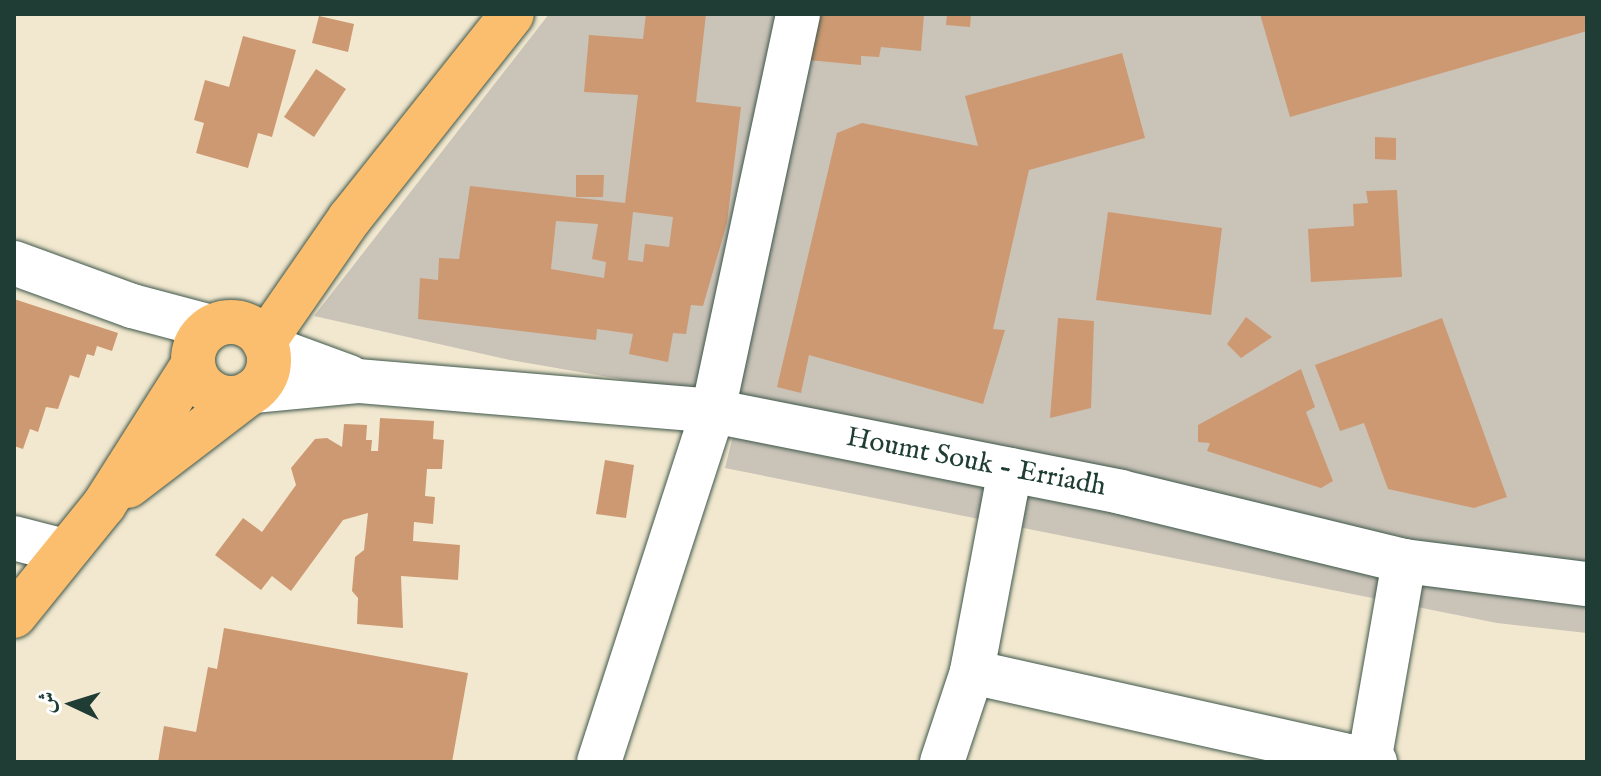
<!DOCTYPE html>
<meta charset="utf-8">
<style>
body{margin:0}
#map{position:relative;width:1601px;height:776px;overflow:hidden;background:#f2e8cf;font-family:"IM FELL English",Amiri,serif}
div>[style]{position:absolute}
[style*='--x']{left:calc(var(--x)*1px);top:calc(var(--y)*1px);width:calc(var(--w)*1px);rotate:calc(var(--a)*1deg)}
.industrial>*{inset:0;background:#cac3b8}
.building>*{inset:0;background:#cd9972}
.roads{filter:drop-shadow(0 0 2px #3f574b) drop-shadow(0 0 2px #3f574b)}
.minor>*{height:44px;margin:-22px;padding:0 22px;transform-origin:22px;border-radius:22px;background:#fff}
.major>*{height:44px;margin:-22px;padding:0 22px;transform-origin:22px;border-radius:22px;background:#fbbe6e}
.major>.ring{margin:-22px;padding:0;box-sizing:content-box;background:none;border:44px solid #fbbe6e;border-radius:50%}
span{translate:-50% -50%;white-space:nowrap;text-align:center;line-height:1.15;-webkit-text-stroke:6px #fff;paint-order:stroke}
.street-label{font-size:28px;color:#1f3d34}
.frame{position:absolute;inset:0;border:16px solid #1f3d34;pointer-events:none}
.north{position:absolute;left:32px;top:664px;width:80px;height:80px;-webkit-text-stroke:6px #fff;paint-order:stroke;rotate:274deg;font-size:22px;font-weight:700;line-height:32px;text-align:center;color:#1f3d34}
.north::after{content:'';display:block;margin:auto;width:28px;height:36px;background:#1f3d34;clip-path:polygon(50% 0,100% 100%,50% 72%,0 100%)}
</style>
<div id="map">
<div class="industrial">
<div style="clip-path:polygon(549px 14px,1587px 14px,1587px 633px,1497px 623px,725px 468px,742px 400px,510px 360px,314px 316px)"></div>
</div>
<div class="building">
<div style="clip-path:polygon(evenodd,646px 14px,706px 14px,696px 102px,741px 107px,727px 223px,703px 306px,691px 305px,686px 334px,673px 333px,668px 362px,629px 354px,633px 334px,597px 329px,596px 340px,418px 319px,420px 278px,438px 280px,439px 258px,459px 259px,470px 186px,625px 203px,638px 95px,584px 92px,589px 35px,643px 39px,646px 14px,633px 212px,673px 217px,669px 247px,645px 244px,643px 262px,628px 260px,633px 212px,646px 14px,556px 221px,598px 224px,592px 259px,606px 262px,604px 278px,551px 269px,556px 221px)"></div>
<div style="clip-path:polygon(813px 14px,924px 14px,921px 51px,881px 47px,879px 57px,861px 56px,861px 65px,808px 60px)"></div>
<div style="clip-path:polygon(947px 14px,971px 14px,970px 27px,946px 25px)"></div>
<div style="clip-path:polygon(1260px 14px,1587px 14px,1587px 31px,1290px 117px)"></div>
<div style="clip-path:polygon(319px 16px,354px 24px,348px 52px,312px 43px)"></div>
<div style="clip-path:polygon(243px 36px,296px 50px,272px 137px,258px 133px,248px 168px,196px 153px,204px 123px,194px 120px,205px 80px,229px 87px)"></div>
<div style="clip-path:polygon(1122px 53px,1145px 138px,1029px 170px,993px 329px,1005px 330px,983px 404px,809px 355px,801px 393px,777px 387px,837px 133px,862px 123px,978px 146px,965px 96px)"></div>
<div style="clip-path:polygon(316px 69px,346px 89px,314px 137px,284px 117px)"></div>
<div style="clip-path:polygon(1375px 137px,1396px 138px,1396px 160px,1375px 159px)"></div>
<div style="clip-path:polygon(576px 175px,604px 175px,603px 197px,576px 197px)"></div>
<div style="clip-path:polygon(1397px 190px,1402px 277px,1311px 282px,1308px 229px,1354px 226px,1353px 204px,1368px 203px,1366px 191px)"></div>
<div style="clip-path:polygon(1108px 212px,1222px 228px,1211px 315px,1096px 300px)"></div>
<div style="clip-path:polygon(14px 299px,118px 333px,112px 351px,97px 346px,94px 356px,87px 354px,79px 378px,70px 375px,58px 409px,46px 407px,38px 432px,30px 429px,23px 449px,14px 446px)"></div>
<div style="clip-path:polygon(1246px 317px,1272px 337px,1241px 358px,1227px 344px)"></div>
<div style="clip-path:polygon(1058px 318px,1094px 321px,1091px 408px,1050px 418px)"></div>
<div style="clip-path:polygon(1442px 318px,1507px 497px,1474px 508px,1388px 489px,1364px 423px,1340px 431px,1315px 365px)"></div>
<div style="clip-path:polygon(1301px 369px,1315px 407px,1306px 412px,1333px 481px,1321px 488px,1207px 451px,1210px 443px,1198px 442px,1198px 425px)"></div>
<div style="clip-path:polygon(380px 418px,434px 421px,433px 439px,444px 440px,442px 469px,427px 469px,425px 496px,435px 497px,433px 524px,414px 522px,413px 541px,460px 545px,458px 580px,401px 576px,403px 628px,357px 624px,358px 598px,352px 591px,355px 557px,364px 550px,368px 513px,343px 520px,291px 591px,272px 576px,261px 590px,215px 555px,243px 518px,262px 532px,296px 485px,291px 468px,315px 439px,327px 438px,342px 447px,344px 424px,367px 425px,366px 440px,372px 440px,371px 451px,378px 451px)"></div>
<div style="clip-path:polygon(605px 460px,634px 465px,626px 518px,596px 514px)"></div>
<div style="clip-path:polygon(224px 628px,468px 673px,452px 762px,158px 762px,164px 726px,196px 732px,208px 667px,217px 669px)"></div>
</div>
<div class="roads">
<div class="minor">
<div style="--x:14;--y:263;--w:126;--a:20"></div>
<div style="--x:132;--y:306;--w:82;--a:14.9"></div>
<div style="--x:267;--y:347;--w:87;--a:20.1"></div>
<div style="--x:253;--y:391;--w:105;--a:-5.4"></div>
<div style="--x:358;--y:381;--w:356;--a:4.8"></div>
<div style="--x:713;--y:411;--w:416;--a:11.2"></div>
<div style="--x:1121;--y:492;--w:291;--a:13.7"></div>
<div style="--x:1404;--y:561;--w:184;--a:7.2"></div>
<div style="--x:1010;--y:470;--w:206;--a:100.7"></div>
<div style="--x:972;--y:672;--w:413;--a:12.6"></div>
<div style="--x:14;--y:538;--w:52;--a:14.6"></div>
<div style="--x:599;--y:762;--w:369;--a:-72"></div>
<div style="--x:713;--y:411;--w:406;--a:-77.9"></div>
<div style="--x:942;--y:762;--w:95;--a:-71.6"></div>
<div style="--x:1369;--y:762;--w:204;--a:-80.1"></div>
</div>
<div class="major">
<div class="ring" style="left:193px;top:322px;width:32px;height:32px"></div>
<div style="--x:264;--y:342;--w:151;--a:-55.3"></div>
<div style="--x:350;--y:218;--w:260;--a:-51.5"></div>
<div style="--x:128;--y:486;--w:150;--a:-37.4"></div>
<div style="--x:14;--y:616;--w:143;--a:-51"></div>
<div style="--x:104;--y:505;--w:166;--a:-57.6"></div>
</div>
</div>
<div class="street-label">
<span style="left:976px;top:463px;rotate:11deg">Houmt Souk - Erriadh</span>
</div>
<div class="frame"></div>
<div class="north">ش</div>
</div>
